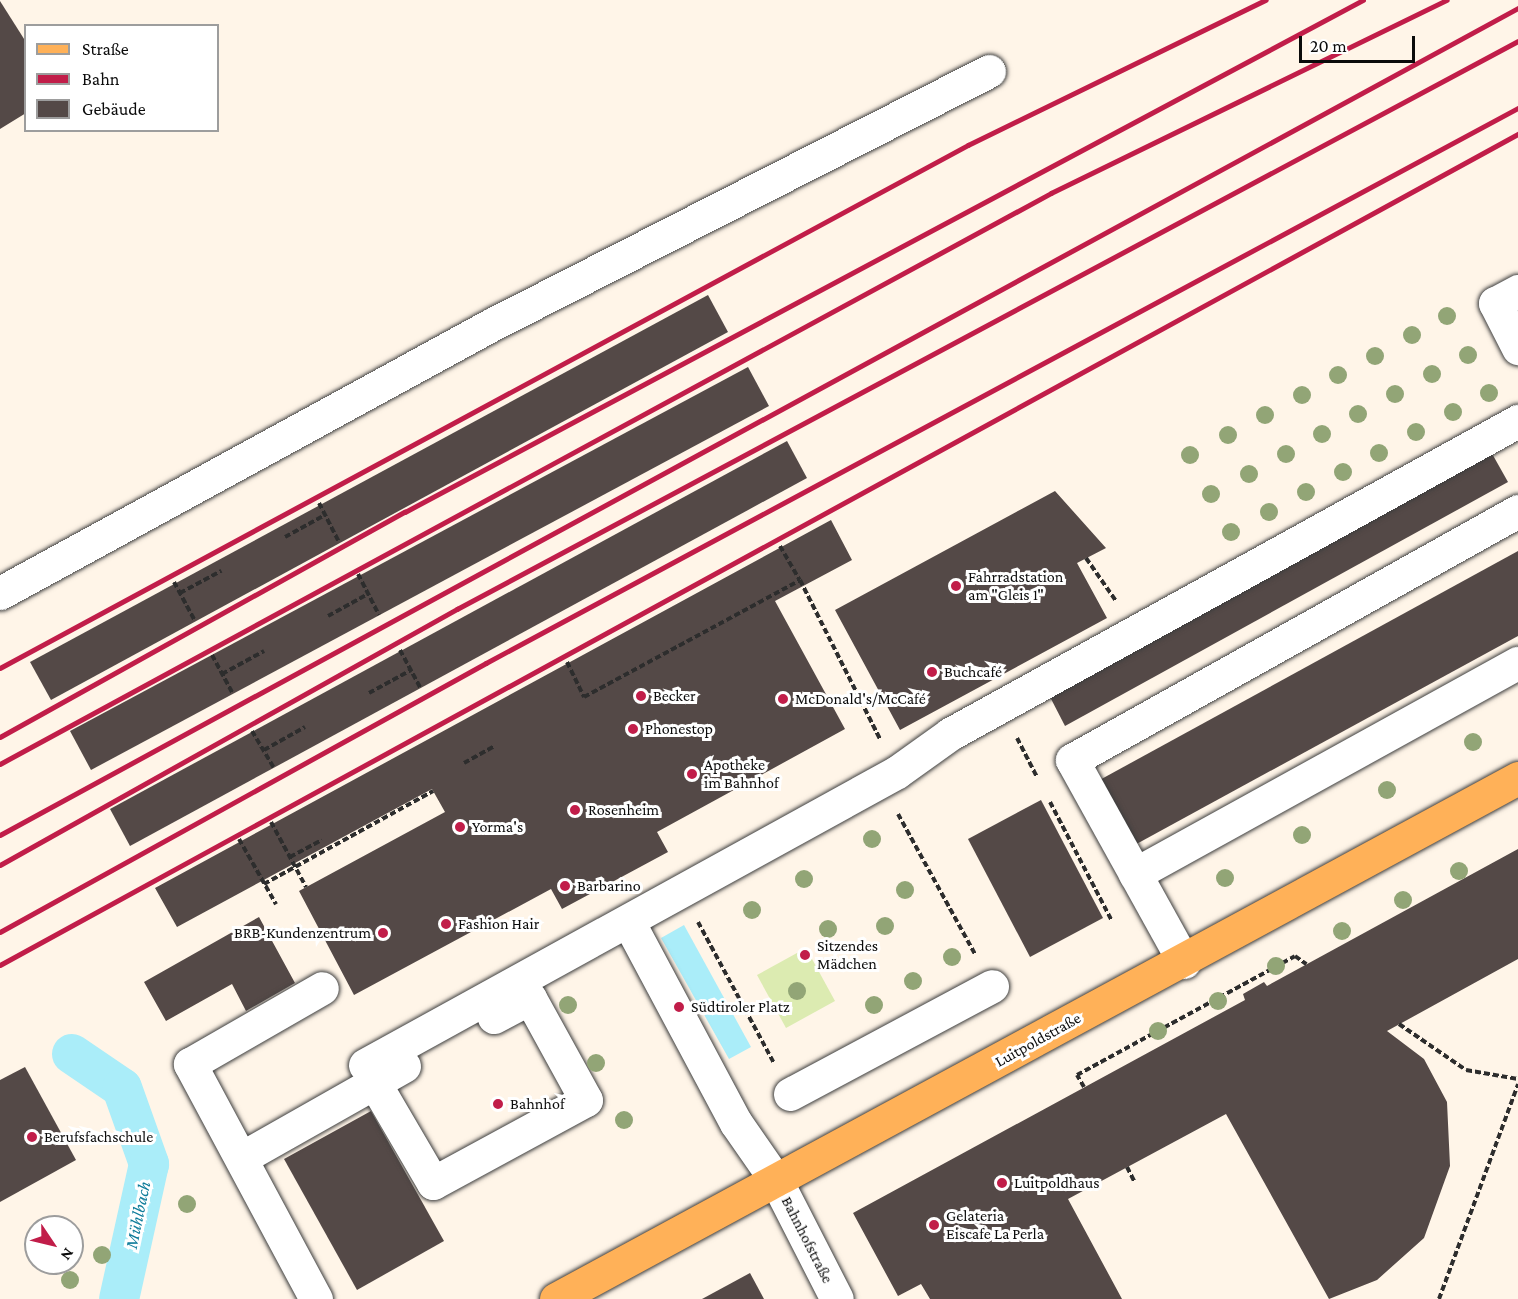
<!DOCTYPE html>
<meta charset="utf-8">
<style>
body{margin:0}
#map{position:relative;width:1518px;height:1299px;overflow:hidden;background:#fff5e8;font-family:"Crimson Pro",serif}
div>[style]{position:absolute}
[style*='--x']{left:calc(var(--x)*1px);top:calc(var(--y)*1px);width:calc(var(--w)*1px);rotate:calc(var(--a)*1deg)}
.green>*{inset:0;background:#dcebb1}
.water>*{inset:0;background:#aaedf9}
.canal>*{height:40px;margin:-20px;padding:0 20px;transform-origin:20px;border-radius:20px;background:#aaedf9}
.building>*{inset:0;background:#544947}
.path>*{height:4px;margin-top:-2px;transform-origin:0;background:repeating-linear-gradient(90deg,#2d2d2d 0 6px,transparent 0 9px)}
.roads{filter:drop-shadow(0 0 2px #3e3e3e) drop-shadow(0 0 2px #3e3e3e)}
.minor>*{height:33px;margin:-16.5px;padding:0 16.5px;transform-origin:16.5px;border-radius:16.5px;background:#fff}
.major>*{height:33px;margin:-16.5px;padding:0 16.5px;transform-origin:16.5px;border-radius:16.5px;background:#ffb158}
.rail>*{height:4.5px;margin:-2.25px;padding:0 2.25px;transform-origin:2.25px;border-radius:2.25px;background:#c11d49}
.trees>*{width:18px;height:18px;margin:-9px;border-radius:50%;background:#92a576}
.dots>*{width:16px;height:16px;translate:-50% -50%;box-sizing:border-box;border:3px solid #fff;border-radius:50%}
span{translate:-50% -50%;white-space:nowrap;text-align:center;line-height:1.15;-webkit-text-stroke:6px #fff;paint-order:stroke}
.poi-label{font-size:16px;color:#0b0b0b}
.left{translate:0 -50%;text-align:left}
.right{translate:-100% -50%;text-align:right}
.street-label{font-size:16px;color:#0b0b0b}
.water-label{font-size:18px;color:#0f7c9a;font-style:italic}
.legend{position:absolute;left:24px;top:24px;width:195px;height:108px;box-sizing:border-box;background:#fff;border:2px solid #9d9d9d;margin:0;padding:8px 10px;list-style:none;font-size:18px;color:#0b0b0b}
.legend li{display:flex;align-items:center;gap:12px;height:30px}
.legend b{width:30px;border:2px solid #9d9d9d}
.north{position:absolute;left:24px;top:1215px;width:60px;height:60px;box-sizing:border-box;background:#fff;border:2px solid #9d9d9d;border-radius:50%;rotate:125deg;font-size:16px;font-weight:700;line-height:24px;text-align:center;color:#0b0b0b}
.north::after{content:'';display:block;margin:auto;width:21px;height:27px;background:#c11d49;clip-path:polygon(50% 0,100% 100%,50% 72%,0 100%)}
.scale{position:absolute;left:1299px;top:36px;width:116px;height:27px;box-sizing:border-box;border:3px solid #0b0b0b;border-top:0;padding-left:8px;font-size:18px;line-height:21px;white-space:nowrap;color:#0b0b0b;-webkit-text-stroke:4px #fff;paint-order:stroke}
</style>
<div id="map">
<div class="green">
<div style="clip-path:polygon(806px 948px,835px 1001px,786px 1028px,757px 975px)"></div>
</div>
<div class="water">
<div style="clip-path:polygon(684px 925px,751px 1047px,729px 1059px,661px 938px)"></div>
</div>
<div class="canal">
<div style="--x:72;--y:1054;--w:60;--a:34.2"></div>
<div style="--x:122;--y:1088;--w:81;--a:70.4"></div>
<div style="--x:149;--y:1164;--w:138;--a:102.5"></div>
</div>
<div class="building">
<div style="clip-path:polygon(0 1px,26px 42px,26px 113px,0 129px)"></div>
<div style="clip-path:polygon(708px 295px,728px 332px,51px 700px,30px 662px)"></div>
<div style="clip-path:polygon(748px 367px,769px 406px,91px 770px,70px 731px)"></div>
<div style="clip-path:polygon(787px 441px,807px 478px,130px 846px,110px 809px)"></div>
<div style="clip-path:polygon(1490px 450px,1508px 482px,1065px 726px,1048px 693px)"></div>
<div style="clip-path:polygon(1055px 491px,1106px 548px,1077px 563px,1107px 618px,900px 730px,835px 610px)"></div>
<div style="clip-path:polygon(831px 520px,852px 560px,775px 601px,845px 729px,657px 832px,668px 852px,562px 909px,551px 889px,354px 995px,299px 891px,445px 812px,432px 789px,177px 927px,155px 888px)"></div>
<div style="clip-path:polygon(1518px 551px,1518px 636px,1131px 847px,1096px 782px)"></div>
<div style="clip-path:polygon(1041px 800px,1103px 918px,1030px 957px,968px 839px)"></div>
<div style="clip-path:polygon(1518px 849px,1518px 959px,1387px 1031px,1424px 1059px,1447px 1102px,1450px 1166px,1424px 1238px,1377px 1280px,1329px 1299px,1226px 1114px,1068px 1199px,1122px 1299px,930px 1299px,921px 1284px,898px 1296px,853px 1213px,1245px 1000px,1243px 994px,1264px 982px,1267px 986px)"></div>
<div style="clip-path:polygon(259px 917px,295px 983px,246px 1011px,232px 984px,166px 1021px,144px 982px)"></div>
<div style="clip-path:polygon(25px 1067px,76px 1160px,0 1202px,0 1080px)"></div>
<div style="clip-path:polygon(371px 1111px,444px 1241px,357px 1290px,284px 1159px)"></div>
<div style="clip-path:polygon(750px 1273px,764px 1299px,702px 1299px)"></div>
</div>
<div class="path">
<div style="--x:319;--y:503;--w:44;--a:62.9"></div>
<div style="--x:285;--y:537;--w:46;--a:-28.8"></div>
<div style="--x:780;--y:546;--w:39;--a:60"></div>
<div style="--x:1086;--y:558;--w:52;--a:55.1"></div>
<div style="--x:358;--y:574;--w:46;--a:62.9"></div>
<div style="--x:174;--y:582;--w:44;--a:61.7"></div>
<div style="--x:180;--y:593;--w:47;--a:-28.2"></div>
<div style="--x:328;--y:616;--w:46;--a:-28.8"></div>
<div style="--x:400;--y:650;--w:44;--a:61.7"></div>
<div style="--x:212;--y:655;--w:44;--a:61.7"></div>
<div style="--x:567;--y:662;--w:39;--a:64"></div>
<div style="--x:584;--y:697;--w:246;--a:-28.4"></div>
<div style="--x:800;--y:580;--w:178;--a:63.3"></div>
<div style="--x:222;--y:674;--w:48;--a:-28.7"></div>
<div style="--x:369;--y:693;--w:48;--a:-28.7"></div>
<div style="--x:252;--y:731;--w:43;--a:59.3"></div>
<div style="--x:1017;--y:738;--w:44;--a:62.9"></div>
<div style="--x:264;--y:750;--w:47;--a:-29.3"></div>
<div style="--x:464;--y:763;--w:35;--a:-29"></div>
<div style="--x:1050;--y:802;--w:134;--a:62.5"></div>
<div style="--x:898;--y:814;--w:160;--a:61.2"></div>
<div style="--x:271;--y:822;--w:74;--a:61.7"></div>
<div style="--x:239;--y:839;--w:75;--a:60.4"></div>
<div style="--x:290;--y:857;--w:36;--a:-28"></div>
<div style="--x:264;--y:884;--w:193;--a:-28.8"></div>
<div style="--x:698;--y:922;--w:160;--a:61.7"></div>
<div style="--x:1399;--y:1024;--w:81;--a:34.5"></div>
<div style="--x:1466;--y:1070;--w:53;--a:9.8"></div>
<div style="--x:1084;--y:1087;--w:14;--a:-120"></div>
<div style="--x:1077;--y:1075;--w:248;--a:-28.6"></div>
<div style="--x:1295;--y:956;--w:14;--a:36"></div>
<div style="--x:1127;--y:1167;--w:16;--a:63"></div>
<div style="--x:1439;--y:1299;--w:229;--a:-69.8"></div>
</div>
<div class="roads">
<div class="minor">
<div style="--x:1518;--y:291;--w:26;--a:152"></div>
<div style="--x:1495;--y:303;--w:51;--a:62.9"></div>
<div style="--x:0;--y:593;--w:559;--a:-28.63"></div>
<div style="--x:491;--y:325;--w:559;--a:-27.02"></div>
<div style="--x:1135;--y:874;--w:437;--a:-28.9"></div>
<div style="--x:628;--y:921;--w:229;--a:61.9"></div>
<div style="--x:736;--y:1123;--w:72;--a:55.2"></div>
<div style="--x:777;--y:1182;--w:131;--a:62.9"></div>
<div style="--x:1184;--y:962;--w:231;--a:-119"></div>
<div style="--x:1072;--y:760;--w:511;--a:-29.17"></div>
<div style="--x:365;--y:1065;--w:607;--a:-28.84"></div>
<div style="--x:897;--y:772;--w:65;--a:-35.6"></div>
<div style="--x:950;--y:734;--w:649;--a:-28.86"></div>
<div style="--x:374;--y:1082;--w:117;--a:59.7"></div>
<div style="--x:433;--y:1183;--w:174;--a:-28.5"></div>
<div style="--x:586;--y:1100;--w:116;--a:-118.8"></div>
<div style="--x:530;--y:998;--w:41;--a:152.2"></div>
<div style="--x:790;--y:1094;--w:229;--a:-28.1"></div>
<div style="--x:243;--y:1157;--w:185;--a:-29.5"></div>
<div style="--x:316;--y:1299;--w:267;--a:-118.2"></div>
<div style="--x:190;--y:1064;--w:152;--a:-29.9"></div>
</div>
<div class="major">
<div style="--x:556;--y:1299;--w:1094;--a:-28.44"></div>
</div>
</div>
<div class="rail">
<div style="--x:0;--y:668;--w:1100;--a:-28.38"></div>
<div style="--x:968;--y:145;--w:331;--a:-26"></div>
<div style="--x:0;--y:737;--w:463;--a:-29.1"></div>
<div style="--x:405;--y:512;--w:1086;--a:-28.12"></div>
<div style="--x:0;--y:764;--w:1196;--a:-28.51"></div>
<div style="--x:1051;--y:193;--w:440;--a:-26"></div>
<div style="--x:0;--y:835;--w:1729;--a:-28.58"></div>
<div style="--x:0;--y:865;--w:524;--a:-29.26"></div>
<div style="--x:457;--y:609;--w:1203;--a:-28.16"></div>
<div style="--x:0;--y:932;--w:555;--a:-28.96"></div>
<div style="--x:486;--y:663;--w:1172;--a:-28.27"></div>
<div style="--x:0;--y:965;--w:1731;--a:-28.7"></div>
</div>
<div class="trees">
<div style="left:1447px;top:316px"></div>
<div style="left:1412px;top:335px"></div>
<div style="left:1468px;top:355px"></div>
<div style="left:1375px;top:356px"></div>
<div style="left:1432px;top:374px"></div>
<div style="left:1338px;top:375px"></div>
<div style="left:1489px;top:393px"></div>
<div style="left:1395px;top:394px"></div>
<div style="left:1302px;top:395px"></div>
<div style="left:1453px;top:412px"></div>
<div style="left:1358px;top:414px"></div>
<div style="left:1265px;top:415px"></div>
<div style="left:1416px;top:432px"></div>
<div style="left:1322px;top:434px"></div>
<div style="left:1228px;top:435px"></div>
<div style="left:1379px;top:453px"></div>
<div style="left:1286px;top:454px"></div>
<div style="left:1190px;top:455px"></div>
<div style="left:1343px;top:472px"></div>
<div style="left:1249px;top:474px"></div>
<div style="left:1306px;top:492px"></div>
<div style="left:1211px;top:494px"></div>
<div style="left:1269px;top:512px"></div>
<div style="left:1231px;top:532px"></div>
<div style="left:1473px;top:742px"></div>
<div style="left:1387px;top:790px"></div>
<div style="left:1302px;top:835px"></div>
<div style="left:872px;top:839px"></div>
<div style="left:1459px;top:871px"></div>
<div style="left:1225px;top:878px"></div>
<div style="left:804px;top:879px"></div>
<div style="left:905px;top:890px"></div>
<div style="left:1403px;top:900px"></div>
<div style="left:752px;top:910px"></div>
<div style="left:885px;top:926px"></div>
<div style="left:828px;top:929px"></div>
<div style="left:1342px;top:931px"></div>
<div style="left:952px;top:957px"></div>
<div style="left:1276px;top:966px"></div>
<div style="left:913px;top:981px"></div>
<div style="left:797px;top:991px"></div>
<div style="left:1218px;top:1001px"></div>
<div style="left:568px;top:1005px"></div>
<div style="left:874px;top:1005px"></div>
<div style="left:1158px;top:1031px"></div>
<div style="left:596px;top:1063px"></div>
<div style="left:624px;top:1120px"></div>
<div style="left:187px;top:1204px"></div>
<div style="left:102px;top:1255px"></div>
<div style="left:70px;top:1280px"></div>
</div>
<div class="dots">
<div style="left:956px;top:586px;background:#c11d49"></div>
<div style="left:932px;top:672px;background:#c11d49"></div>
<div style="left:641px;top:696px;background:#c11d49"></div>
<div style="left:783px;top:699px;background:#c11d49"></div>
<div style="left:633px;top:729px;background:#c11d49"></div>
<div style="left:692px;top:774px;background:#c11d49"></div>
<div style="left:575px;top:810px;background:#c11d49"></div>
<div style="left:460px;top:827px;background:#c11d49"></div>
<div style="left:565px;top:886px;background:#c11d49"></div>
<div style="left:446px;top:924px;background:#c11d49"></div>
<div style="left:383px;top:933px;background:#c11d49"></div>
<div style="left:805px;top:955px;background:#c11d49"></div>
<div style="left:679px;top:1007px;background:#c11d49"></div>
<div style="left:498px;top:1104px;background:#c11d49"></div>
<div style="left:32px;top:1137px;background:#c11d49"></div>
<div style="left:1002px;top:1183px;background:#c11d49"></div>
<div style="left:934px;top:1225px;background:#c11d49"></div>
</div>
<div class="poi-label">
<span class="left" style="left:968px;top:586px">Fahrradstation<br>am "Gleis 1"</span>
<span class="left" style="left:944px;top:672px">Buchcafé</span>
<span class="left" style="left:653px;top:696px">Becker</span>
<span class="left" style="left:795px;top:699px">McDonald's/McCafé</span>
<span class="left" style="left:645px;top:729px">Phonestop</span>
<span class="left" style="left:704px;top:774px">Apotheke<br>im Bahnhof</span>
<span class="left" style="left:588px;top:810px">Rosenheim</span>
<span class="left" style="left:472px;top:827px">Yorma's</span>
<span class="left" style="left:577px;top:886px">Barbarino</span>
<span class="left" style="left:458px;top:924px">Fashion Hair</span>
<span class="right" style="left:371px;top:933px">BRB-Kundenzentrum</span>
<span class="left" style="left:817px;top:955px">Sitzendes<br>Mädchen</span>
<span class="left" style="left:691px;top:1007px">Südtiroler Platz</span>
<span class="left" style="left:510px;top:1104px">Bahnhof</span>
<span class="left" style="left:44px;top:1137px">Berufsfachschule</span>
<span class="left" style="left:1014px;top:1183px">Luitpoldhaus</span>
<span class="left" style="left:946px;top:1225px">Gelateria<br>Eiscafe La Perla</span>
</div>
<div class="street-label">
<span style="left:1038px;top:1040px;rotate:-29deg">Luitpoldstraße</span>
<span style="left:807px;top:1240px;rotate:63deg">Bahnhofstraße</span>
</div>
<div class="water-label">
<span style="left:138px;top:1215px;rotate:-78deg">Mühlbach</span>
</div>
<ul class="legend">
<li><b style="height:8px;background:#ffb158"></b>Straße</li>
<li><b style="height:8px;background:#c11d49"></b>Bahn</li>
<li><b style="height:16px;background:#544947"></b>Gebäude</li>
</ul>
<div class="north">N</div>
<div class="scale">20 m</div>
</div>
